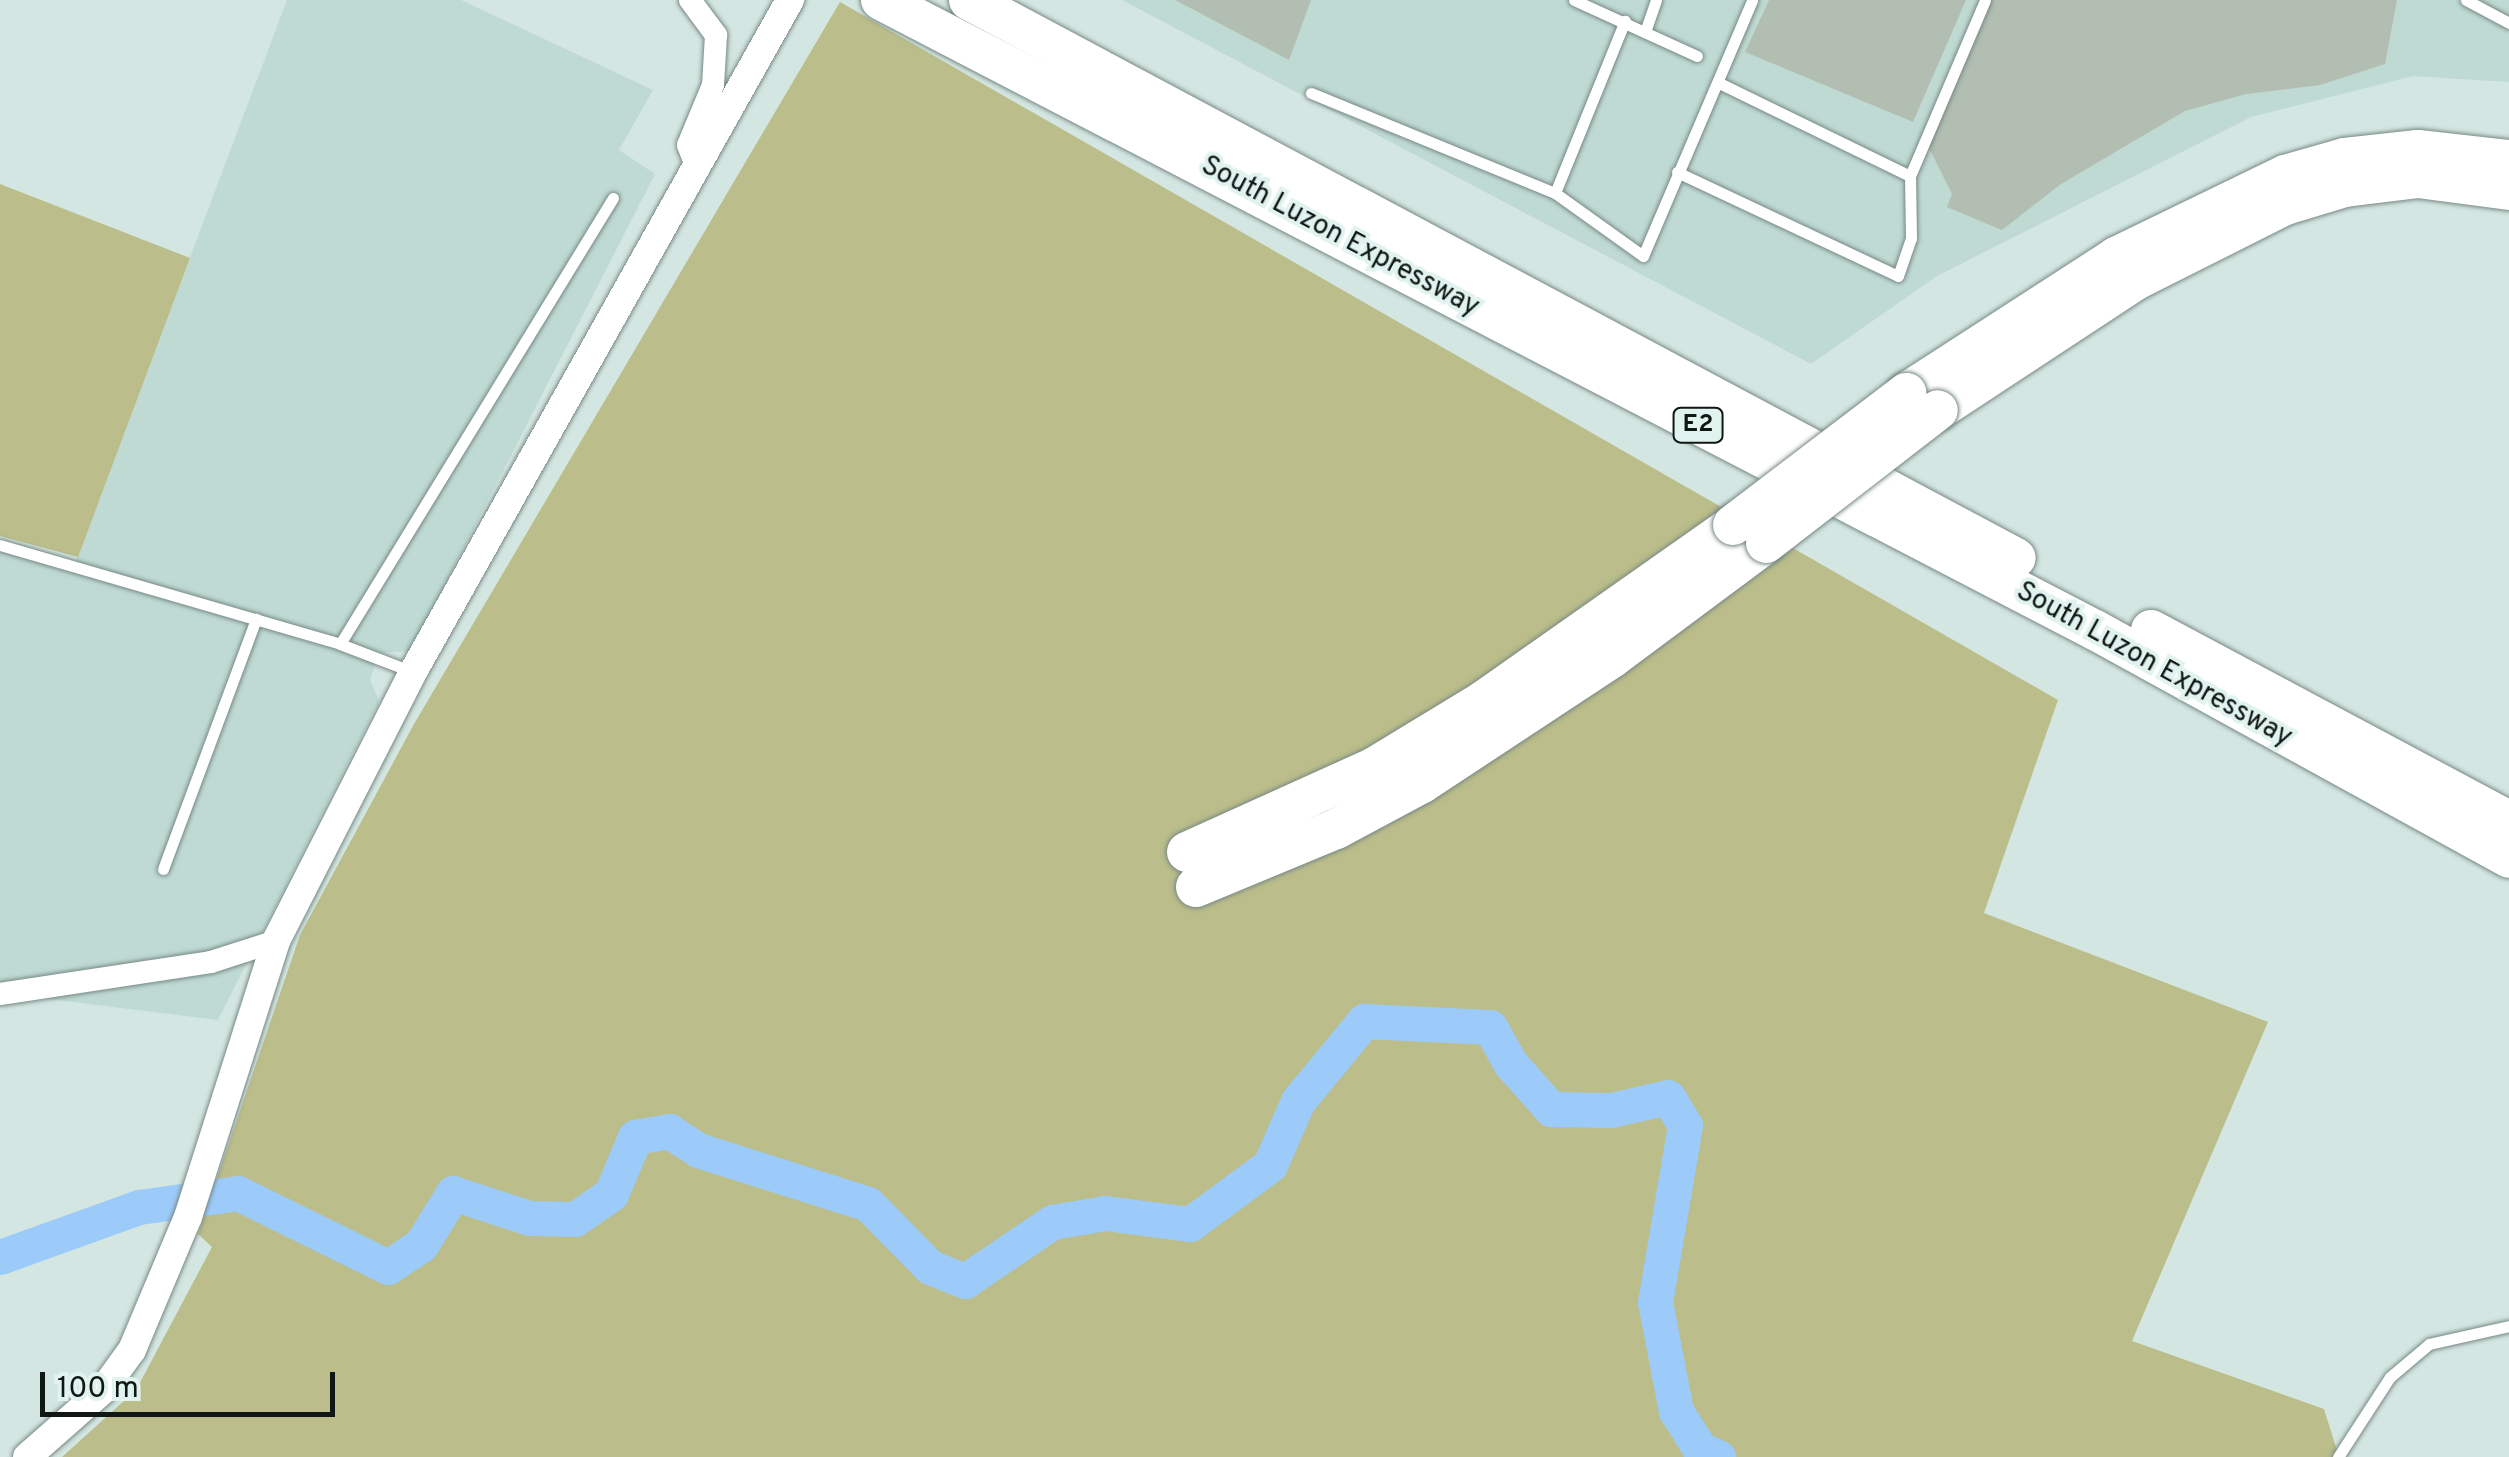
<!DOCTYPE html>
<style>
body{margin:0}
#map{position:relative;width:2509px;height:1457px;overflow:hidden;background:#d4e6e1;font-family:Overpass,sans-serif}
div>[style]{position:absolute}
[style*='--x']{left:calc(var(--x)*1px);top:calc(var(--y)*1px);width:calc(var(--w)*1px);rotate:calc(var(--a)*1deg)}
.built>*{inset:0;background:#bfdad3}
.green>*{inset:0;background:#bbbd8a}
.river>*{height:35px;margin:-17.5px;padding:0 17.5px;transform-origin:17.5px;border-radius:17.5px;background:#9ccbfa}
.building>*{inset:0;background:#b2beb2}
.roads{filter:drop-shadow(0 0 2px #788985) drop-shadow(0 0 2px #788985)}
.service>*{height:11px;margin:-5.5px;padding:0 5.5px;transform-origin:5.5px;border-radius:5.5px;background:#fff}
.minor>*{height:22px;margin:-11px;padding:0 11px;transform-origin:11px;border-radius:11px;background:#fff}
.tertiary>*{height:28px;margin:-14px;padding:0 14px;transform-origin:14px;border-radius:14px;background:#fff}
.motorway>*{height:40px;margin:-20px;padding:0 20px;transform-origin:20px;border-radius:20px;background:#fff}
.bridges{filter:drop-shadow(0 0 2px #788985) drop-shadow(0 0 2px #788985)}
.motorway-bridge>*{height:40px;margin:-20px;padding:0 20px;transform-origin:20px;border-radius:20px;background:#fff}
span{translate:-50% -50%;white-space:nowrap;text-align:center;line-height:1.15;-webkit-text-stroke:8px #e1f3ef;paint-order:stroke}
.shield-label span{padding:2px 8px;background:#e1f3ef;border:2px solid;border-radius:8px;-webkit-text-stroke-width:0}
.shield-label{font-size:25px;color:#101715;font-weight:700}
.street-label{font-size:28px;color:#101715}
.scale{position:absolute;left:40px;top:1372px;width:295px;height:45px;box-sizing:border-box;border:5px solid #101715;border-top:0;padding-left:12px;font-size:30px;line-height:35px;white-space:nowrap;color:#101715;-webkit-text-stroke:8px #e1f3ef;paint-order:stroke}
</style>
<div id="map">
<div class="built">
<div style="clip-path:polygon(287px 0,461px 0,653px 90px,619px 150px,655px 174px,411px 651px,379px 653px,370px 680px,379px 701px,218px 1020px,0 993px,0 539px,75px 563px)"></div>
<div style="clip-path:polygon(1122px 0,2509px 0,2509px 82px,2413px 76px,2251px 117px,1937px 276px,1811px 364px)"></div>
</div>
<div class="green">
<div style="clip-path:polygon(840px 2px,2058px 700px,1984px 913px,2268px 1022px,2132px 1341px,2324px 1409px,2339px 1457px,62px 1457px,136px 1390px,212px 1247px,198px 1234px,300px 935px,414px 724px)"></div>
<div style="clip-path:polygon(0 184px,190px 258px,78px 557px,0 536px)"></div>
</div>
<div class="river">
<div style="--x:0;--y:1257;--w:148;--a:-19.8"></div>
<div style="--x:139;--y:1207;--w:100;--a:-8"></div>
<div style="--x:238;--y:1193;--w:167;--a:26.3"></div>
<div style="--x:388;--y:1267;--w:40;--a:-34"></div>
<div style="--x:421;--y:1245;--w:61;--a:-58.4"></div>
<div style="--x:453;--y:1193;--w:80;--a:18.2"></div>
<div style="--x:529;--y:1218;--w:46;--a:1.2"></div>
<div style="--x:575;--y:1219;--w:44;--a:-34.8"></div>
<div style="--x:611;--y:1194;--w:62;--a:-67.2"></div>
<div style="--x:635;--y:1137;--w:35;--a:-10"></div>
<div style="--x:669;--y:1131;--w:35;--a:33"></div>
<div style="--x:698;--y:1150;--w:178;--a:17.6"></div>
<div style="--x:868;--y:1204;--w:88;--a:45.5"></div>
<div style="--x:930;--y:1267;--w:38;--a:22"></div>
<div style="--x:965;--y:1281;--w:105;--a:-34.1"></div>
<div style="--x:1052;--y:1222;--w:54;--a:-9.6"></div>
<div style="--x:1105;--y:1213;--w:86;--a:7.4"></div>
<div style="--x:1190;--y:1224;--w:99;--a:-36.4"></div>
<div style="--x:1270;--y:1165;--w:70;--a:-66.4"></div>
<div style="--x:1298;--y:1101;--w:104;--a:-50.5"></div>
<div style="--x:1364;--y:1021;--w:126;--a:2.7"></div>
<div style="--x:1490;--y:1027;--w:41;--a:60.9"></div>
<div style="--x:1510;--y:1063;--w:62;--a:48.3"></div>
<div style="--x:1551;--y:1109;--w:60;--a:1"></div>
<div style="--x:1611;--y:1110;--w:58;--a:-12.8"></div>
<div style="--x:1668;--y:1097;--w:33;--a:59"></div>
<div style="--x:1685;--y:1125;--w:180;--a:99.6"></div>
<div style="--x:1655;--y:1302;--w:111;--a:79.1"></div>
<div style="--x:1676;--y:1411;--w:45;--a:57.7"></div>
<div style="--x:1700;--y:1449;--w:20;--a:24"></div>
</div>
<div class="building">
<div style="clip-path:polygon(1175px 0,1311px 0,1289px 60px)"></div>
<div style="clip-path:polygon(1769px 0,1966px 0,1913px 122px,1745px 52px)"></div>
<div style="clip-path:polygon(1989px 0,2397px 0,2385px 64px,2320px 85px,2246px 94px,2185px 111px,2061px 184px,2002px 230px,1947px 207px,1952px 194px,1927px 144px)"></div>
</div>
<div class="roads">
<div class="service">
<div style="--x:1574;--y:0;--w:135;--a:24.5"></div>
<div style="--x:2466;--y:0;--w:49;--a:28.1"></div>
<div style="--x:1645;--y:32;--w:34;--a:-71"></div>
<div style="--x:1311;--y:93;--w:264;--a:22.3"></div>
<div style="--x:1555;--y:193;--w:108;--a:35.6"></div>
<div style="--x:1643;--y:256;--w:278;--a:-66.9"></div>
<div style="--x:1677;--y:172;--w:244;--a:25.2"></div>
<div style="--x:1898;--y:276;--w:40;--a:-71.1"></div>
<div style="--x:1911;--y:238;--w:62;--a:-90.9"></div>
<div style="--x:1910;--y:176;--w:210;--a:-154"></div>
<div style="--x:1910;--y:176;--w:191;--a:-66.9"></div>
<div style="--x:1555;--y:193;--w:186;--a:-67.9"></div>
<div style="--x:0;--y:545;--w:354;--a:16.2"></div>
<div style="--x:340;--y:644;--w:78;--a:21"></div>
<div style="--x:340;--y:644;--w:523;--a:-58.53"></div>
<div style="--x:163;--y:869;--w:267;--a:-69.6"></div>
<div style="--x:2338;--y:1457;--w:95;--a:-57"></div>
<div style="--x:2390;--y:1377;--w:51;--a:-40.2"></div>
<div style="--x:2429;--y:1344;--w:82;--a:-12.7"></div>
</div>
<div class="minor">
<div style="--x:690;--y:0;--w:44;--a:53.4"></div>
<div style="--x:716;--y:35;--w:50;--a:93.4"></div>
<div style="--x:713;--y:85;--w:65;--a:112.6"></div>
<div style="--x:688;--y:145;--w:22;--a:69"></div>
<div style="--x:0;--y:994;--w:213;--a:-8.6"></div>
<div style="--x:211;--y:962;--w:68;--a:-17.9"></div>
</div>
<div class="tertiary">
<div style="--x:27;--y:1457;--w:101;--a:-41.4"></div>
<div style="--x:103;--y:1390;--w:49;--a:-54.1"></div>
<div style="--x:132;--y:1350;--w:144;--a:-67.2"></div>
<div style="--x:188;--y:1217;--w:290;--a:-72.3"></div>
<div style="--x:276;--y:941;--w:302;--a:-63"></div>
<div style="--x:413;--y:672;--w:771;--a:-60.71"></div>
</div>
<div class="motorway">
<div style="--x:881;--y:0;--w:1368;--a:27.43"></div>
<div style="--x:2095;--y:630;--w:473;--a:28.8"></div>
<div style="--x:969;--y:0;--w:1186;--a:28.06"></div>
<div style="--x:1906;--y:393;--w:250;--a:-32.9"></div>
<div style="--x:2116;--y:257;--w:188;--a:-25.9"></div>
<div style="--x:2285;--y:175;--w:62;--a:-15.8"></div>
<div style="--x:2345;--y:158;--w:73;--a:-6.3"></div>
<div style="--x:2418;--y:150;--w:92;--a:6.3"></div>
<div style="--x:1938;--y:410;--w:237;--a:-33.3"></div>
<div style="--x:2136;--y:280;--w:167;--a:-26.7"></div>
<div style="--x:2285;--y:205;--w:63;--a:-16.7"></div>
<div style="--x:2345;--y:187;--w:74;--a:-7"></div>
<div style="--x:2418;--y:178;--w:92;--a:7.5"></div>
<div style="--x:2151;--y:630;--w:406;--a:28.1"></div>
<div style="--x:1187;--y:852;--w:204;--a:-24.3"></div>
<div style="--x:1373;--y:768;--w:129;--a:-31.3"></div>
<div style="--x:1483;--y:701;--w:306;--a:-35.1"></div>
<div style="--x:1196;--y:887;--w:152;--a:-22.5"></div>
<div style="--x:1336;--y:829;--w:98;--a:-28.1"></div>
<div style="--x:1422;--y:783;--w:229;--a:-33.4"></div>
<div style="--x:1613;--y:657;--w:191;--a:-36.7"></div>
</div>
</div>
<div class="bridges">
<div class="motorway-bridge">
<div style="--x:1733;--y:525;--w:218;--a:-37.3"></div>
<div style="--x:1766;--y:543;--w:217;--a:-37.7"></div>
</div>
</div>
<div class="shield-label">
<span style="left:1698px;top:425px">E2</span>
</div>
<div class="street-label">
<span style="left:1340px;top:237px;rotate:28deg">South Luzon Expressway</span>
<span style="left:2154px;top:665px;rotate:29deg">South Luzon Expressway</span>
</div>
<div class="scale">100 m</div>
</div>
